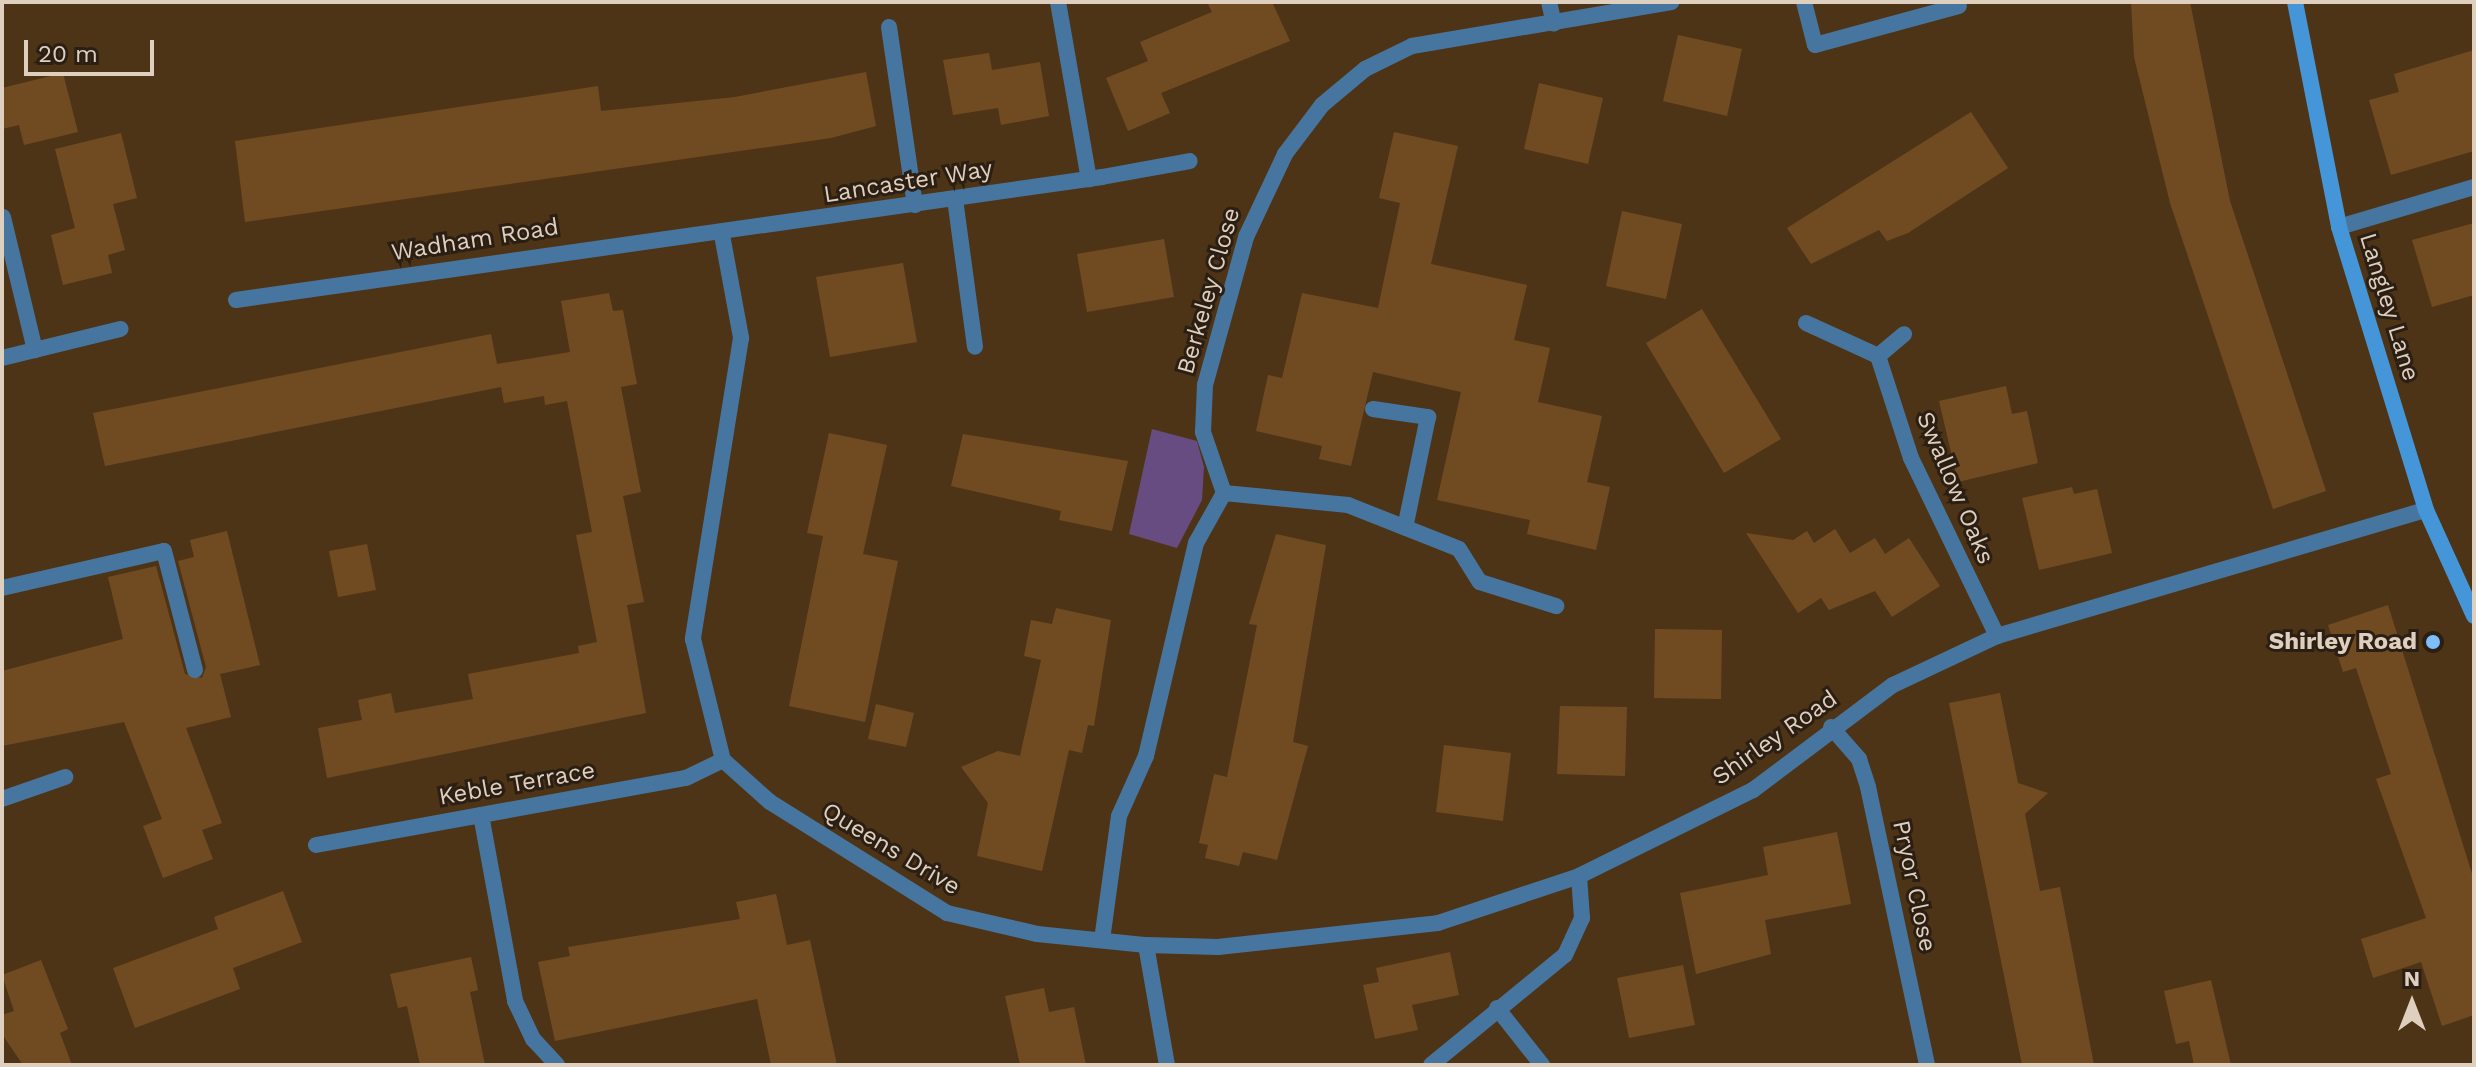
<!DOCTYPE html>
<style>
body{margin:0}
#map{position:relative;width:2476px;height:1067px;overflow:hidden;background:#4e3417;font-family:"Work Sans",sans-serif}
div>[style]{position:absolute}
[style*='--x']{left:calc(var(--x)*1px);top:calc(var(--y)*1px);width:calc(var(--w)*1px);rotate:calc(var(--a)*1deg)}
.green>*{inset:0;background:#664c80}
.building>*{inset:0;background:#704b22}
.lane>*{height:16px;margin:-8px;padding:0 8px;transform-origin:8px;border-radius:8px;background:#46769f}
.street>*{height:16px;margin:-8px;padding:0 8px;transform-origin:8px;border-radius:8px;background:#46769f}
.secondary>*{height:16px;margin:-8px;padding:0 8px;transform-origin:8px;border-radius:8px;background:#4596d8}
.dots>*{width:22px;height:22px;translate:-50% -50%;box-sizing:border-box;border:4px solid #2b1f13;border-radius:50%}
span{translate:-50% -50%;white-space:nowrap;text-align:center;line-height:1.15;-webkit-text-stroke:6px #2b1f13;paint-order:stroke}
.street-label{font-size:24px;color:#dfcfbf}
.poi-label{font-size:24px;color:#dfcfbf;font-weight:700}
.right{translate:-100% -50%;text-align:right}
.frame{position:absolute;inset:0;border:4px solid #dfcfbf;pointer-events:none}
.north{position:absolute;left:2372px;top:963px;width:80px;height:80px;-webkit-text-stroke:6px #2b1f13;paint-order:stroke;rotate:0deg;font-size:22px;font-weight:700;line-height:32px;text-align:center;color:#dfcfbf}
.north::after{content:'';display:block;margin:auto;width:28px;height:36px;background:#dfcfbf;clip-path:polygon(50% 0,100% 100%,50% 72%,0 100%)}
.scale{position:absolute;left:24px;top:40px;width:130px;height:36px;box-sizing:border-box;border:4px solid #dfcfbf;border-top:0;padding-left:10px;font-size:24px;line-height:28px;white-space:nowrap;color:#dfcfbf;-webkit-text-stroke:6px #2b1f13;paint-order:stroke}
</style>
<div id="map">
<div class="green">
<div style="clip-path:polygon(1152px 429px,1197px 441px,1204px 467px,1202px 500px,1177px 548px,1129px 534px)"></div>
</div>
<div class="building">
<div style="clip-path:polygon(1207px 2px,1272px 2px,1290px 41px,1161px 93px,1170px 113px,1128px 131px,1106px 78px,1148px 61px,1140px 42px,1212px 12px)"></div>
<div style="clip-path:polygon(2131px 2px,2190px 2px,2230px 201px,2326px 491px,2273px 509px,2170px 203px,2134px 57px)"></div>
<div style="clip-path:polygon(1678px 35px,1742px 49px,1727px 116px,1663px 101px)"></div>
<div style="clip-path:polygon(2474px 50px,2474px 151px,2391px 175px,2369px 100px,2399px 92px,2394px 74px)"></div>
<div style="clip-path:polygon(989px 53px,992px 70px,1040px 62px,1049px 116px,1001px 125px,998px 108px,953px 115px,943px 60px)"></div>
<div style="clip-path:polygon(866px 72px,876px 126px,831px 138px,245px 222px,235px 141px,598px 86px,601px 111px,735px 97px)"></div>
<div style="clip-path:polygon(63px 73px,78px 132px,24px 145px,19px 125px,2px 129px,2px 88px)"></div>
<div style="clip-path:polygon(1539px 83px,1603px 98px,1588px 164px,1524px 149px)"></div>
<div style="clip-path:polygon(1971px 112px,2008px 168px,1908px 233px,1887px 241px,1879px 230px,1811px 264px,1787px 228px)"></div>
<div style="clip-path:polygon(1394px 132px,1458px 146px,1431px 264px,1527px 285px,1514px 340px,1550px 348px,1538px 402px,1602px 416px,1587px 482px,1610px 487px,1596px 550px,1527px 534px,1530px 520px,1437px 500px,1461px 392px,1373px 372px,1351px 466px,1319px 459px,1322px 446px,1256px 431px,1268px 375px,1282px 378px,1302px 293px,1378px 308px,1400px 203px,1379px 198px)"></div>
<div style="clip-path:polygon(121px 133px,137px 198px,113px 204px,125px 250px,108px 255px,112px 273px,63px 285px,51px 235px,75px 228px,55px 149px)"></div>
<div style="clip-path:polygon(1622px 211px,1682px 224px,1666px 299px,1606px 286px)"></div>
<div style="clip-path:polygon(2474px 223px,2474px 295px,2432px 307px,2412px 240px)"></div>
<div style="clip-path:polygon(1164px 239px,1174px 297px,1087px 312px,1077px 254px)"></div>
<div style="clip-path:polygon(903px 263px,917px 342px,830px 357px,816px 277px)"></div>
<div style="clip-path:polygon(609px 293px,613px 311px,623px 310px,637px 384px,621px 387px,641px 492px,623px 496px,644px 602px,627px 605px,646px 713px,327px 778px,318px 728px,362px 720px,358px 700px,391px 693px,395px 713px,473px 699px,468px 674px,579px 653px,578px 646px,597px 642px,576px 535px,592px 532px,567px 401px,545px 405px,544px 396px,504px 403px,501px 387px,105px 466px,93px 413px,491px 334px,497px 364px,570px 352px,561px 301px)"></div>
<div style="clip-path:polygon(1702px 309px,1781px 439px,1724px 473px,1646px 343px)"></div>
<div style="clip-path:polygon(2006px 386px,2012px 414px,2027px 411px,2038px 463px,1958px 482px,1939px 401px)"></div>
<div style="clip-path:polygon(829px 433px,887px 445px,863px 554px,898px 561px,865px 722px,789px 706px,823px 536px,807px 533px)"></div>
<div style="clip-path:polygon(963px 434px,1128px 461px,1112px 531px,1059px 520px,1061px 511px,951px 486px)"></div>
<div style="clip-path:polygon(2072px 487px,2074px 494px,2097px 489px,2112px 553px,2039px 570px,2022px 498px)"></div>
<div style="clip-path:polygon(1835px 529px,1850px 553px,1875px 538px,1885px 554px,1909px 538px,1940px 586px,1892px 617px,1875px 591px,1829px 610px,1821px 598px,1798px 613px,1746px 533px,1793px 540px,1807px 531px,1814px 543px)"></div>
<div style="clip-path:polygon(227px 531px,260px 665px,220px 674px,231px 717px,186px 728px,222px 823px,202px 830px,213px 859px,163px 878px,143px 826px,162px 819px,124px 722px,2px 746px,2px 671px,123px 639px,108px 577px,156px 566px,185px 674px,202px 678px,206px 667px,178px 561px,194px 557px,190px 540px)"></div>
<div style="clip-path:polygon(1276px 534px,1326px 545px,1293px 742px,1308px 746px,1277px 860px,1243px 852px,1239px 866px,1205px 858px,1208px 845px,1199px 843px,1214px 774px,1227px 777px,1257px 625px,1249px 624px)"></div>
<div style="clip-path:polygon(367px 544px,376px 590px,338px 597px,329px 551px)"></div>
<div style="clip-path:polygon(2388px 605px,2474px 880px,2474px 1015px,2442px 1026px,2421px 962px,2373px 978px,2361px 939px,2426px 918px,2376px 779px,2391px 774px,2356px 668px,2343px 672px,2328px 625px)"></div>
<div style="clip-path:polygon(1056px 608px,1111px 620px,1094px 726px,1088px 725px,1082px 753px,1069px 750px,1042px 871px,977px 856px,988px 803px,961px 767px,998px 751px,1020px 756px,1041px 660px,1024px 656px,1031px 620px,1052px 624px)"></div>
<div style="clip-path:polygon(1655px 629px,1722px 630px,1721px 699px,1654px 698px)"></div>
<div style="clip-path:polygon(2000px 693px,2018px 783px,2048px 793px,2025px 814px,2040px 891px,2060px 887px,2094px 1065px,2022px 1065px,1949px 703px)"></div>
<div style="clip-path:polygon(876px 704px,914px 713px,906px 747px,868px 739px)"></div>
<div style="clip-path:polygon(1560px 706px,1627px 707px,1625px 776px,1557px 774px)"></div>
<div style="clip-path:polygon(1444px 745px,1511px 753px,1503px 821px,1436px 812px)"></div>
<div style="clip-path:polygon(1837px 832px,1851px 904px,1765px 920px,1771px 954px,1696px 974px,1680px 893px,1768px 875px,1763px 847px)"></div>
<div style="clip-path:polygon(283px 891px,302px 942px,233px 968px,240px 989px,135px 1028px,113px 968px,218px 929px,214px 917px)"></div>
<div style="clip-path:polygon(776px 894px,787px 945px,810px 940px,837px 1065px,771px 1065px,757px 999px,555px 1041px,538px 962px,570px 956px,568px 947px,740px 919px,736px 902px)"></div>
<div style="clip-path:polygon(1450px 952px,1459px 995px,1412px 1005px,1418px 1030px,1375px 1039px,1363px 985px,1379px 982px,1376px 968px)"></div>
<div style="clip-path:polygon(471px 957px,478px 990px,470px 992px,485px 1065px,420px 1065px,407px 1006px,398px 1008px,390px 974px)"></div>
<div style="clip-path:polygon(41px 960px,68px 1029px,60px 1033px,72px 1065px,23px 1065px,2px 1034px,2px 1015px,14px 1011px,2px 975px)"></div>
<div style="clip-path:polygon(1683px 965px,1695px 1025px,1629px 1038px,1617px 978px)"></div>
<div style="clip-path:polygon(2211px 980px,2231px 1065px,2194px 1065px,2189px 1041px,2176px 1044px,2164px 991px)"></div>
<div style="clip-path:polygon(1044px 988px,1049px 1012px,1074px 1007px,1086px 1065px,1020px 1065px,1005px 996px)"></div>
</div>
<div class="lane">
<div style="--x:1058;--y:2;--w:180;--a:80.1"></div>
<div style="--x:1549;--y:2;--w:22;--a:77"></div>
<div style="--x:1804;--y:2;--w:44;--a:75.7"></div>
<div style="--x:1815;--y:45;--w:149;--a:-15.2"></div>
<div style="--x:889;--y:27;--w:180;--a:81.7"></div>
<div style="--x:1102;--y:177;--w:89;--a:-10.3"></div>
<div style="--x:955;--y:199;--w:149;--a:82.3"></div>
<div style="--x:1373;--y:409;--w:56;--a:8.3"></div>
<div style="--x:1428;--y:417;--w:113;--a:101.7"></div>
<div style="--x:2;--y:588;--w:166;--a:-12.9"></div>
<div style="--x:164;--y:551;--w:123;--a:75.4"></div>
<div style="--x:2;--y:799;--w:67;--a:-19.2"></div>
<div style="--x:481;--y:815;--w:189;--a:79.6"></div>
<div style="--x:515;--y:1001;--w:42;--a:64.7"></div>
<div style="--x:533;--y:1039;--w:35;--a:47"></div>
<div style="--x:1146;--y:945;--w:122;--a:80.1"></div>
</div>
<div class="street">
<div style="--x:3;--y:217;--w:137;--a:76.5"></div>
<div style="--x:2339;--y:227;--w:141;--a:-16.5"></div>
<div style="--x:722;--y:235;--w:105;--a:79.5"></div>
<div style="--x:741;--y:338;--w:305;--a:99.1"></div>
<div style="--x:693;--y:639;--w:125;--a:76.1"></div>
<div style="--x:723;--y:760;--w:63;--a:41.8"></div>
<div style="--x:770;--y:802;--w:209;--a:32.1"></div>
<div style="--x:947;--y:913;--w:92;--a:13.1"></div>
<div style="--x:1037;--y:934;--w:110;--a:5.8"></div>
<div style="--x:1146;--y:945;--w:72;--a:1.6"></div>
<div style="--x:1218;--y:947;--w:221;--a:-6.2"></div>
<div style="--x:1438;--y:923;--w:149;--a:-18.4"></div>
<div style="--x:236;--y:300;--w:875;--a:-8.08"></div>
<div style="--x:1806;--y:323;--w:79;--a:24.6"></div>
<div style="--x:1878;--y:356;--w:107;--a:72.1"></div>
<div style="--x:1911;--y:458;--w:198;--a:64.2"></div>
<div style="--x:1878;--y:356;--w:34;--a:-40"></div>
<div style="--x:2;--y:358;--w:122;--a:-13.8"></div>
<div style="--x:1224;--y:493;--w:125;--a:5.5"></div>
<div style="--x:1348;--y:505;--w:119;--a:21.6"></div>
<div style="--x:1459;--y:549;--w:39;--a:58"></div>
<div style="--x:1480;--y:582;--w:80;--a:17.5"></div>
<div style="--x:1831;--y:727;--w:43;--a:48.8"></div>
<div style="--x:1859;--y:759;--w:29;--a:72"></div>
<div style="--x:1868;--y:787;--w:284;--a:78"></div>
<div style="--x:316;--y:845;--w:376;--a:-10.3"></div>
<div style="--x:686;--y:778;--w:41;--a:-25.9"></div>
<div style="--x:1102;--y:940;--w:125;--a:-82.2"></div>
<div style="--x:1119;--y:816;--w:66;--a:-65.8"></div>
<div style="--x:1146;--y:756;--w:219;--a:-76.8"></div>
<div style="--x:1196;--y:543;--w:57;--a:-60.8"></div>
<div style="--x:1224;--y:493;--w:65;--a:-109"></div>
<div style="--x:1203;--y:432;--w:47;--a:-87.6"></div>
<div style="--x:1205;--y:385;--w:154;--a:-74.5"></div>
<div style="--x:1246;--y:237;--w:92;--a:-64.8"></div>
<div style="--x:1285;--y:154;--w:61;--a:-52.9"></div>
<div style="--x:1322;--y:105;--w:56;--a:-39.9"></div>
<div style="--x:1365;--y:69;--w:52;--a:-26.1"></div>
<div style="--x:1412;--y:46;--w:263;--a:-9.6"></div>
<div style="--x:1497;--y:1008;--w:73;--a:51.7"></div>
<div style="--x:1431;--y:1065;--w:173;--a:-39.4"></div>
<div style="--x:1565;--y:955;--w:41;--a:-65.3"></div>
<div style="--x:1582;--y:918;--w:42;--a:-94.1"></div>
<div style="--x:1579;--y:876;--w:194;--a:-26.3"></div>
<div style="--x:1753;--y:790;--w:175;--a:-36.9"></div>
<div style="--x:1893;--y:685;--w:115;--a:-25.2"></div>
<div style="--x:1997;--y:636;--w:447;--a:-16.4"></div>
</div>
<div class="secondary">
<div style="--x:2295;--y:2;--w:229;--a:78.9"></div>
<div style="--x:2339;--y:227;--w:296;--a:72.9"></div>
<div style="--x:2426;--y:510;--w:116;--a:65.6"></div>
</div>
<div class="dots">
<div style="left:2433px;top:642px;background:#7cbef9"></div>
</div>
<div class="street-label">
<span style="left:908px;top:182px;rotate:-9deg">Lancaster Way</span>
<span style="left:475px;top:240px;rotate:-9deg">Wadham Road</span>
<span style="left:1209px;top:291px;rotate:-74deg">Berkeley Close</span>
<span style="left:2389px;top:307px;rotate:73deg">Langley Lane</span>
<span style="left:1955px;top:488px;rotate:67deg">Swallow Oaks</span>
<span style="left:1775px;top:738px;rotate:-35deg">Shirley Road</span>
<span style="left:517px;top:784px;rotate:-10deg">Keble Terrace</span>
<span style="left:891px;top:849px;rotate:31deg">Queens Drive</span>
<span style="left:1914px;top:886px;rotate:78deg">Pryor Close</span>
</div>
<div class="poi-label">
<span class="right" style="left:2417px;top:642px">Shirley Road</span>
</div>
<div class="frame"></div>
<div class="north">N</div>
<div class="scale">20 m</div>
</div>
